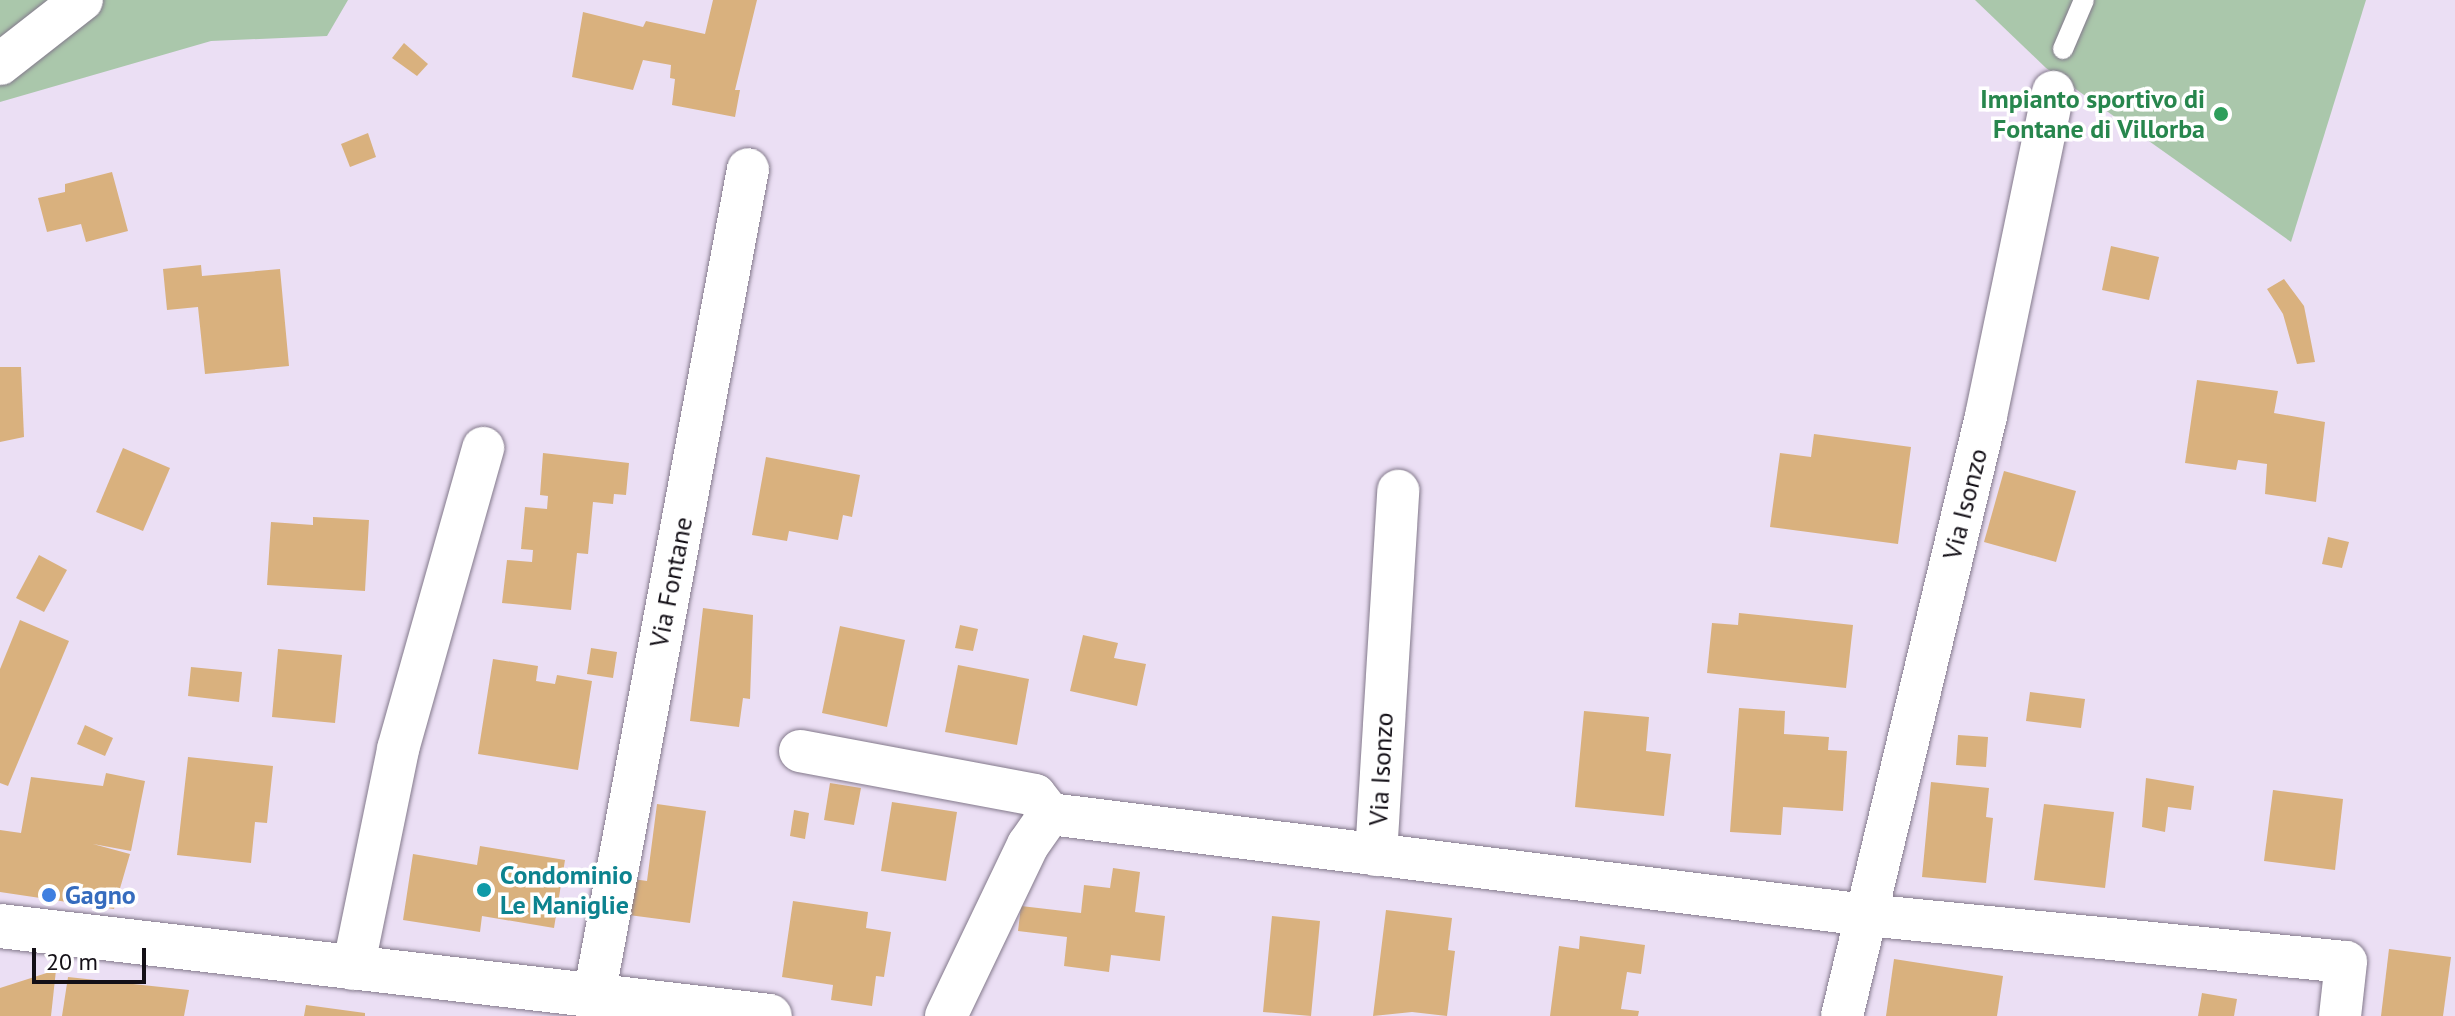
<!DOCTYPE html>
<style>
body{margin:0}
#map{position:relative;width:2455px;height:1016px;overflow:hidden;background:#ebdff4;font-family:"PT Sans",sans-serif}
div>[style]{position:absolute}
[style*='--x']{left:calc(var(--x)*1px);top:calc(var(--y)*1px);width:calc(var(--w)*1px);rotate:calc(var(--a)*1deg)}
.green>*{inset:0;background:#aac7ab}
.building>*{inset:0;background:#d9b17e}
.roads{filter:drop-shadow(0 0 2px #83798b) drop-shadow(0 0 2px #83798b)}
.service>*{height:20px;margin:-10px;padding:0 10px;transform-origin:10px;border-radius:10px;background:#fff}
.minor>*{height:42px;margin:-21px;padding:0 21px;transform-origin:21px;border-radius:21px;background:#fff}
.tertiary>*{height:44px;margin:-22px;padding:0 22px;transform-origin:22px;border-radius:22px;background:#fff}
.dots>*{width:22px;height:22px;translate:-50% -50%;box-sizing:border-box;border:4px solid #fff;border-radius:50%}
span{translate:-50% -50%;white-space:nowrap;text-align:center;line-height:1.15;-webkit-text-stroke:7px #fff;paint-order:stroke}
.leisure-label{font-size:26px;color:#27864d;font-weight:700}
.right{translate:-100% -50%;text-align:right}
.street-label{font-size:26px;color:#130f16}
.culture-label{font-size:26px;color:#0d838f;font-weight:700}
.left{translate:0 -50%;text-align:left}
.shop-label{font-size:26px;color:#366cbe;font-weight:700}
.scale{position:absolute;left:32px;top:948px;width:114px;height:36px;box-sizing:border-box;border:4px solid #130f16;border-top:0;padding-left:10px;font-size:24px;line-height:28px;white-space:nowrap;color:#130f16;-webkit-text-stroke:6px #fff;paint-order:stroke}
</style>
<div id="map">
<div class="green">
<div style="clip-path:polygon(0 0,348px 0,327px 36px,211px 41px,0 102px)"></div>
<div style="clip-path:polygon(1975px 0,2366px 0,2291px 242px,2046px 68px)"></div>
</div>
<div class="building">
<div style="clip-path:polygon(713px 0,757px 0,735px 90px,740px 90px,735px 117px,672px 105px,675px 79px,670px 78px,671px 65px,643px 60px,633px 90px,572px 77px,583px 12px,643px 27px,646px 21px,705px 34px)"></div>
<div style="clip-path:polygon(404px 43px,428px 64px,417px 76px,392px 58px)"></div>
<div style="clip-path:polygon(368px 133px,376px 157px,350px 167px,341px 144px)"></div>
<div style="clip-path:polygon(112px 172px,128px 231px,86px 242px,81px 224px,47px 232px,38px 198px,65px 192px,65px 184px)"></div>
<div style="clip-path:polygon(2111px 246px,2159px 257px,2149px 300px,2102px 290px)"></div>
<div style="clip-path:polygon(201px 265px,202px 276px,280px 269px,289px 366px,205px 374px,198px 307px,167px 310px,163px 269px)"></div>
<div style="clip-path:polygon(2284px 279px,2304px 306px,2315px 362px,2297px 364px,2283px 314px,2267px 289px)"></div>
<div style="clip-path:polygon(0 367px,21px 367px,24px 437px,0 442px)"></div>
<div style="clip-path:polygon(2197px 380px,2278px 391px,2274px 413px,2325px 422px,2316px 502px,2265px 494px,2267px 464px,2238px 460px,2236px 470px,2185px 463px)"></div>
<div style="clip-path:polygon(1814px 434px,1911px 447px,1898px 544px,1770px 527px,1780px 453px,1811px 457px)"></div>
<div style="clip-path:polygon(123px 448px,170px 468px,143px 531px,96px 512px)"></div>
<div style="clip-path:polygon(543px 453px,629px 463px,626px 495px,614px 494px,613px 504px,593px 502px,588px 554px,577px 553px,571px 610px,502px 603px,507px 560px,532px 562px,533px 550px,521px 549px,525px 507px,547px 509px,548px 496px,540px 495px)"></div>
<div style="clip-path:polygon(766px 457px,860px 475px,852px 517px,843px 515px,838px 540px,789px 531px,787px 541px,752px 535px)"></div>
<div style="clip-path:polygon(2004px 471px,2076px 491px,2056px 562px,1984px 542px)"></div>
<div style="clip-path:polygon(313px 517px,369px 520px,365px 591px,267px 585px,271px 522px,313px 525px)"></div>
<div style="clip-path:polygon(2328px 537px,2349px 542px,2342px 568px,2322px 564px)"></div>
<div style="clip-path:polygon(39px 555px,67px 570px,44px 612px,16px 598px)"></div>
<div style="clip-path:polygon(703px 608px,753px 615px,750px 699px,743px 698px,739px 727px,690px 721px)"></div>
<div style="clip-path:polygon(1739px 613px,1853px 625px,1846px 688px,1707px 673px,1712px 623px,1738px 625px)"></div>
<div style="clip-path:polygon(20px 620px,69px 641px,8px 786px,0 783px,0 669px)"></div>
<div style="clip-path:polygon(960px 625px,978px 629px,973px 651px,955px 648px)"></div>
<div style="clip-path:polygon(840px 626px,905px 640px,887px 727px,822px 713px)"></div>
<div style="clip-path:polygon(1083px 635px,1118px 643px,1114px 658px,1146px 664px,1137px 706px,1070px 691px)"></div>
<div style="clip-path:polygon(591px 648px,617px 652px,613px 678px,587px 674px)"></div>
<div style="clip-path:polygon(278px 649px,342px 655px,335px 723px,272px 717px)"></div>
<div style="clip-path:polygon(493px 659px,538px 666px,536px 681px,555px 684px,557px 675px,592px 681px,578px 770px,478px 754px)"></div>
<div style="clip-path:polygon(958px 665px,1029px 679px,1017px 745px,945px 732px)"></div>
<div style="clip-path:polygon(191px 667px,242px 672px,239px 702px,188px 696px)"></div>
<div style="clip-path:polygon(2030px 692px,2085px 699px,2081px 728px,2026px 721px)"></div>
<div style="clip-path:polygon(1739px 708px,1785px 711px,1784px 734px,1829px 737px,1828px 750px,1847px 751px,1843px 811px,1783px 807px,1781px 835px,1730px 832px)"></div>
<div style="clip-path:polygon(1584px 711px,1649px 717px,1646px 751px,1671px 754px,1664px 816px,1575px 807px)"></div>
<div style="clip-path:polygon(85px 725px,113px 738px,105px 756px,77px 744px)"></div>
<div style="clip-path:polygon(1958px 735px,1988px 737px,1986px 767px,1956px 765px)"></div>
<div style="clip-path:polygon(188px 757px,273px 766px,267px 823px,255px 822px,251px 863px,177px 855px)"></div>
<div style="clip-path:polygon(106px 773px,145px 781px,131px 851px,93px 844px,130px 854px,114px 909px,0 892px,0 830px,21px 833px,31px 777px,103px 786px)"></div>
<div style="clip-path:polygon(2146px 778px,2194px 786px,2191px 810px,2168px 807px,2165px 832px,2142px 827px)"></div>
<div style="clip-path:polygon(1931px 782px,1989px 788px,1986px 817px,1993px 818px,1986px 883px,1922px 877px)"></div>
<div style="clip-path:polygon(830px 783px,861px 788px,854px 825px,824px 820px)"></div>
<div style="clip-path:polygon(2273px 790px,2343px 799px,2335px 870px,2264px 861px)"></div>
<div style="clip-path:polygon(892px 802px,957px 812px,946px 881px,881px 871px)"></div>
<div style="clip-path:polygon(657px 804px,706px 811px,690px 923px,621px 914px,626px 878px,647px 881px)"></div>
<div style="clip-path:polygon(2044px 804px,2114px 812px,2105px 888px,2034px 880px)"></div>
<div style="clip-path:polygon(794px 810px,809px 813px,805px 839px,790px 836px)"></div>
<div style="clip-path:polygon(480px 846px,565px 860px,554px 928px,482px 916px,480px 932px,403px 920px,413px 854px,477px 865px)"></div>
<div style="clip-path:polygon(1113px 868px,1140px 872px,1135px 912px,1165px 916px,1160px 961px,1111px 955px,1109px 972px,1064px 966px,1067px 937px,1018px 931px,1021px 906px,1081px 913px,1084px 885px,1110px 888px)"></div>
<div style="clip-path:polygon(793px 901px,868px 912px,866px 928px,891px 932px,884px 977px,876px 976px,872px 1006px,831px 1000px,833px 985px,782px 977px)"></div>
<div style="clip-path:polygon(1386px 910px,1452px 918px,1448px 950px,1455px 951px,1447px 1016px,1412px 1012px,1373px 1016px)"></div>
<div style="clip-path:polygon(1272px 916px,1320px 921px,1311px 1016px,1263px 1012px)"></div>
<div style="clip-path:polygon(1580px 936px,1645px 945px,1641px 974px,1627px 972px,1621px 1009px,1639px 1011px,1638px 1016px,1550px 1016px,1559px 946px,1579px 949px)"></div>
<div style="clip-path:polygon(2389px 949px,2451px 957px,2443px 1016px,2381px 1016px)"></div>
<div style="clip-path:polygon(1894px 959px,2003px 976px,1997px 1016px,1886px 1016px)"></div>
<div style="clip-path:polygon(56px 970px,51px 1016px,0 1016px,0 988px)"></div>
<div style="clip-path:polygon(68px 977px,189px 990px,184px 1016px,62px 1016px)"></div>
<div style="clip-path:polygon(2202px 993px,2237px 999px,2234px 1016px,2198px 1016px)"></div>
<div style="clip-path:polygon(306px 1005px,365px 1013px,365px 1016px,304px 1016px)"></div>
</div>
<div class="roads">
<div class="service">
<div style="--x:2063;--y:49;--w:53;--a:-66.8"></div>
</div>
<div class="minor">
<div style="--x:0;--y:64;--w:104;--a:-38"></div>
<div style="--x:800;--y:751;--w:239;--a:10.6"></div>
<div style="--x:1035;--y:795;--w:24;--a:52"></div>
<div style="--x:1050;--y:814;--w:822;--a:7.06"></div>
<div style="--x:1866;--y:915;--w:482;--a:5.6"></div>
<div style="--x:2346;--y:962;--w:54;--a:96.3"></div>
<div style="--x:1376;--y:855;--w:365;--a:-86.5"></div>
<div style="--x:353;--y:969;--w:225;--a:-78.4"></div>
<div style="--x:398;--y:749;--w:313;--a:-74.2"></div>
<div style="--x:594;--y:996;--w:841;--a:-79.45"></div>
<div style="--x:946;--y:1016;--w:190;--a:-64.4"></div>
<div style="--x:1028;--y:845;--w:38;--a:-55"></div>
<div style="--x:1842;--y:1016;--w:617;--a:-76.5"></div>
<div style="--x:1986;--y:416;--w:331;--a:-78.3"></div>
</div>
<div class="tertiary">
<div style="--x:0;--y:926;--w:775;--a:6.67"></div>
</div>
</div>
<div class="dots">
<div style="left:2221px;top:114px;background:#2e9e5b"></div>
<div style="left:484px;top:890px;background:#0f9aa8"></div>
<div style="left:49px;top:895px;background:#3f7fe0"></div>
</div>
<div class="leisure-label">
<span class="right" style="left:2205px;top:114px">Impianto sportivo di<br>Fontane di Villorba</span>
</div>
<div class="street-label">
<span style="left:1965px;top:504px;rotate:-76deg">Via Isonzo</span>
<span style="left:671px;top:582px;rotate:-79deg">Via Fontane</span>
<span style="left:1381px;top:769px;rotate:-87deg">Via Isonzo</span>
</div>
<div class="culture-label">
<span class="left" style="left:500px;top:890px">Condominio<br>Le Maniglie</span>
</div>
<div class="shop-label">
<span class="left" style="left:65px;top:895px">Gagno</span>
</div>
<div class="scale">20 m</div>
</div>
